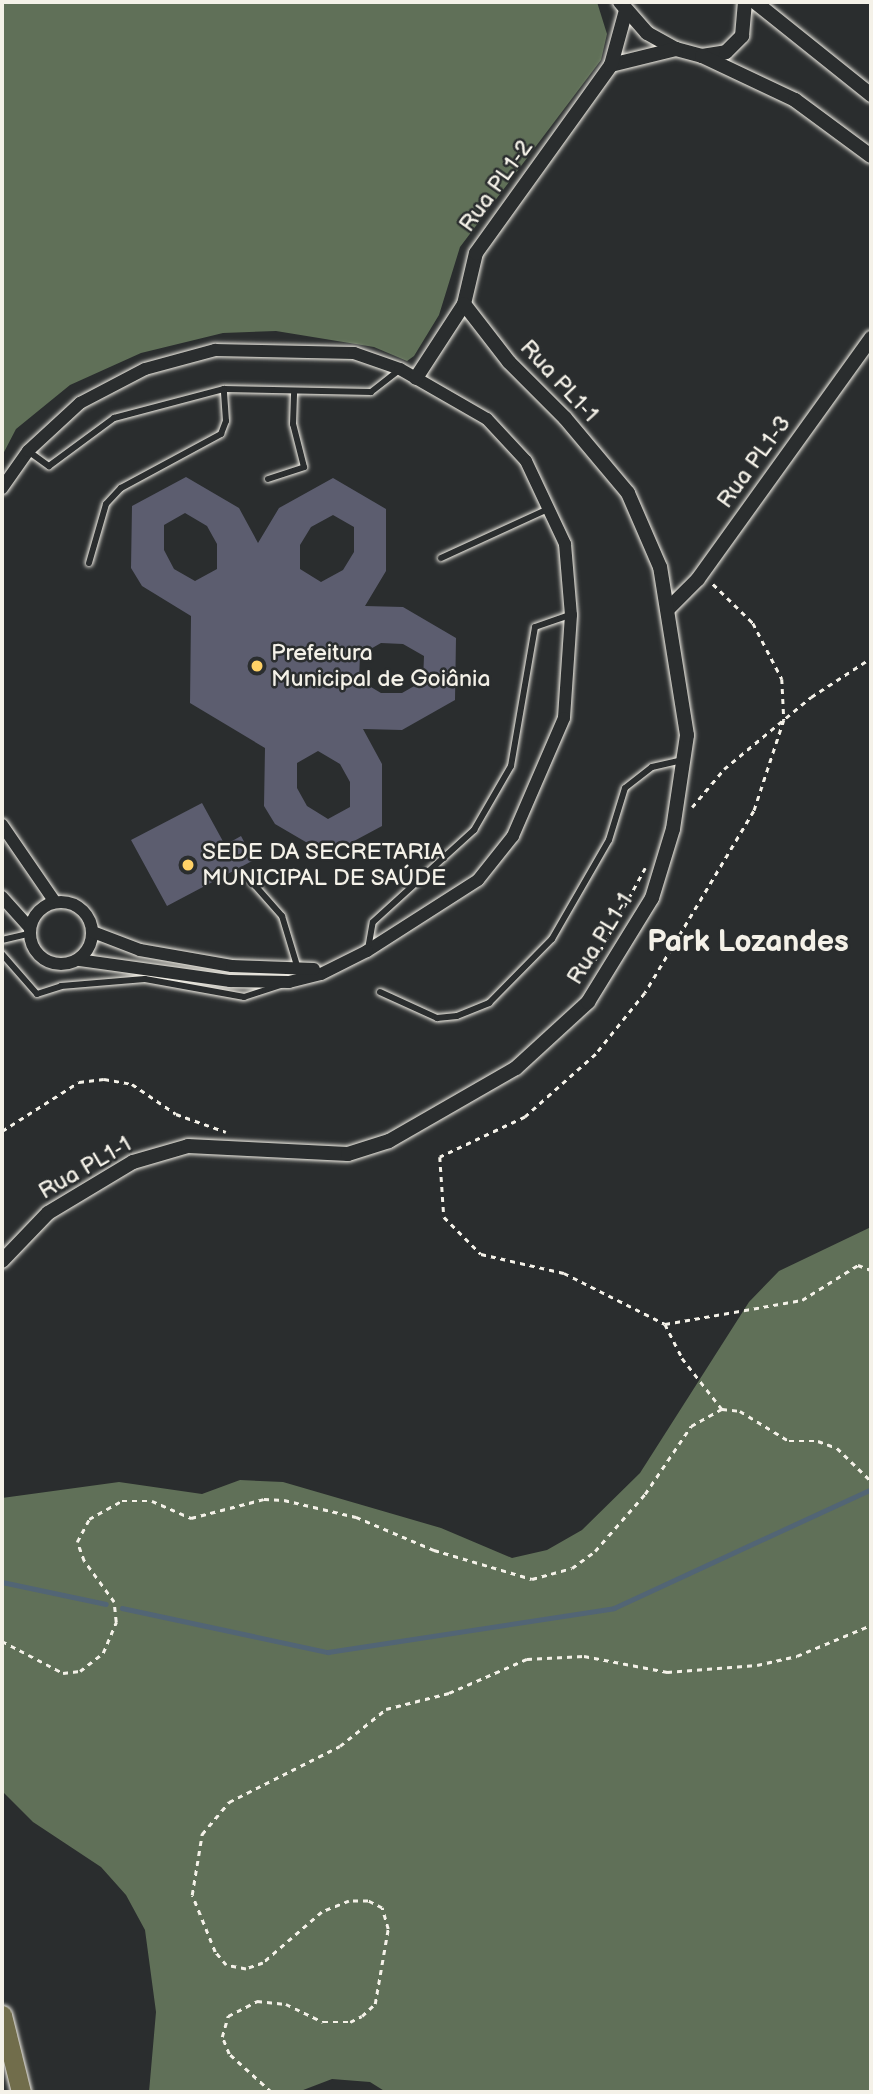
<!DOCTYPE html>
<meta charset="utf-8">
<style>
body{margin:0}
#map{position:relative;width:873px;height:2094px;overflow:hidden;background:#2a2d2e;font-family:"Balsamiq Sans",sans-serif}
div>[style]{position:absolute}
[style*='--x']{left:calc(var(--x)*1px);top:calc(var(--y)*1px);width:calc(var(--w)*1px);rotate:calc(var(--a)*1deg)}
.green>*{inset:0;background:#607058}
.stream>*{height:4.5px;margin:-2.25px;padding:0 2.25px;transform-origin:2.25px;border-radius:2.25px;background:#526575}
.building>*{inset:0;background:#5c5d6f}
.path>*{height:2.5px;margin-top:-1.25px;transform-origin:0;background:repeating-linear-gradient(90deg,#f4f1e8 0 5px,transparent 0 10px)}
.roads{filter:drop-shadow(0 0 2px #f4f1e8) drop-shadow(0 0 2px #f4f1e8)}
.service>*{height:6px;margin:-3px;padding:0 3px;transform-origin:3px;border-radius:3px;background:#2a2d2e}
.minor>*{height:12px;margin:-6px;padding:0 6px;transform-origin:6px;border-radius:6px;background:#2a2d2e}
.minor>.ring{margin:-6px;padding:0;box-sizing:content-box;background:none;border:12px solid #2a2d2e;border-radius:50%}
.tertiary>*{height:14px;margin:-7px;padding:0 7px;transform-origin:7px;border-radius:7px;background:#2a2d2e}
.primary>*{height:19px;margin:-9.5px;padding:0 9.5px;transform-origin:9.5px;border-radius:9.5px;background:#716d4b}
.dots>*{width:19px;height:19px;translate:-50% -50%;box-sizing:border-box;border:4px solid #2a2d2e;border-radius:50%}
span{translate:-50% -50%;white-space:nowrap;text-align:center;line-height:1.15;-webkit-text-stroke:5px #2a2d2e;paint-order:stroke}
.street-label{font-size:23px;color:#f4f1e8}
.poi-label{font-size:23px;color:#f4f1e8}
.left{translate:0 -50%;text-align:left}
.district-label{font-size:30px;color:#f4f1e8;font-weight:700}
.frame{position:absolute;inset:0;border:4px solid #f4f1e8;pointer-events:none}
</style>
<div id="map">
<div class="green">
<div style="clip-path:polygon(2px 2px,597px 2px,607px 34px,601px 60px,460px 247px,439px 315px,414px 356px,407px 361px,374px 347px,276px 331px,223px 333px,141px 353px,70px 385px,16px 429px,2px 456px)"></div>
<div style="clip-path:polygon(871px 1227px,871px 2092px,386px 2092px,370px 2082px,332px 2079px,298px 2092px,149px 2092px,156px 2012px,145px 1930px,126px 1895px,101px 1867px,33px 1822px,2px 1791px,2px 1498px,119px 1482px,202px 1494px,240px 1480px,283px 1482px,441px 1528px,512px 1558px,547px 1550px,582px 1530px,640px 1473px,749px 1302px,779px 1271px)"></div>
</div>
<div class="stream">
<div style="--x:2;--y:1582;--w:106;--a:11.9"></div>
<div style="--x:122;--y:1608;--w:211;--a:12.1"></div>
<div style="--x:328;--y:1652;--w:289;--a:-8.7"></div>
<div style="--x:614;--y:1608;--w:281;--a:-24.8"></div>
</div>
<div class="building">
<div style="clip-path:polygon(evenodd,186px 477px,239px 508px,258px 543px,279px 508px,333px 478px,386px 509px,386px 571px,365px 606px,403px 607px,456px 638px,455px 700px,402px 730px,363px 729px,382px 764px,382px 826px,328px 855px,275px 824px,264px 806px,265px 748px,190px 703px,191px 616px,142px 586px,131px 568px,132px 506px,186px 477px,185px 513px,207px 526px,217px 544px,217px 569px,195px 581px,174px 569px,164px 550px,164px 525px,185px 513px,186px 477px,333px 515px,354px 527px,354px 552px,343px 570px,321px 582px,300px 569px,300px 545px,311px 527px,333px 515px,186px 477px,381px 643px,403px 644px,424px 656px,423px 681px,402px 693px,381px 693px,359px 680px,360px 655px,381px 643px,186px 477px,318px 751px,340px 764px,350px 782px,350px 807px,328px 819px,307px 806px,297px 788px,297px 763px,318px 751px)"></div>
<div style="clip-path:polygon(202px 803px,225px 845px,241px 836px,254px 860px,167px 906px,131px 840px)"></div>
</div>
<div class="path">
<div style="--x:713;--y:584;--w:56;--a:44.3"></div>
<div style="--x:753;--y:623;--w:63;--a:62.6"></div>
<div style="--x:782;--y:679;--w:41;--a:87.2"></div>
<div style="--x:784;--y:720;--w:96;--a:108.2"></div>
<div style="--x:754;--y:811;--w:212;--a:120.9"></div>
<div style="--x:645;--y:993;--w:78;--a:128.8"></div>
<div style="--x:596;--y:1054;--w:95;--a:138.4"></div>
<div style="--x:525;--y:1117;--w:94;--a:154.8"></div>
<div style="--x:440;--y:1157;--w:60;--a:86.2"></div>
<div style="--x:444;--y:1217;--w:52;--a:45"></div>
<div style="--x:481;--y:1254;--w:85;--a:12.9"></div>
<div style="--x:564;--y:1273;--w:113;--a:26.8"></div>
<div style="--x:665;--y:1324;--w:38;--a:63"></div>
<div style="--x:682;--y:1358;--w:65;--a:51.9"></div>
<div style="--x:692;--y:807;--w:50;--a:-49.9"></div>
<div style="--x:724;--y:769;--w:113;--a:-39.6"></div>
<div style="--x:811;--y:697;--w:72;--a:-33"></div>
<div style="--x:595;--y:960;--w:105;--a:-61.5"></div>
<div style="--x:2;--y:1131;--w:91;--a:-32.5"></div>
<div style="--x:79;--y:1082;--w:25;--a:-7"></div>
<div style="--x:104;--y:1079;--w:28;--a:10"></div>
<div style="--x:132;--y:1084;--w:53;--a:34.3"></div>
<div style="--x:176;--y:1114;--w:53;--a:19.8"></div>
<div style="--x:665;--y:1324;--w:139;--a:-9.9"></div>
<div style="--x:802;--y:1300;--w:66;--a:-32"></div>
<div style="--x:858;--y:1265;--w:14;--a:21"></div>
<div style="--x:2;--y:1641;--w:69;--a:27.7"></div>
<div style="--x:63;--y:1673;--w:17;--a:-7"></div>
<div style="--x:80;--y:1671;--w:29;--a:-38"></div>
<div style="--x:103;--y:1653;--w:34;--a:-67"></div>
<div style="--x:116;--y:1622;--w:20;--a:-96"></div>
<div style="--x:114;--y:1602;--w:51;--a:-126.2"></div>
<div style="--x:84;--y:1561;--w:20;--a:-110"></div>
<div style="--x:77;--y:1542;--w:26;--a:-62"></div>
<div style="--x:89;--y:1519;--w:38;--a:-29"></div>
<div style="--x:122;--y:1501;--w:30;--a:0"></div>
<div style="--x:152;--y:1501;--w:43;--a:23.6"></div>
<div style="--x:191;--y:1518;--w:75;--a:-14.6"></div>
<div style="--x:264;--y:1499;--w:20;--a:3"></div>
<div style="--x:284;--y:1500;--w:74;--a:13.3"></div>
<div style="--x:356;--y:1517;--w:85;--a:22.9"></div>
<div style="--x:434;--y:1550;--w:102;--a:16.5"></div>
<div style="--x:532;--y:1579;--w:41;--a:-15.4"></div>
<div style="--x:572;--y:1568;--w:29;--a:-36"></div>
<div style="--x:595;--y:1551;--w:76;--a:-48.7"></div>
<div style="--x:645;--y:1494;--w:82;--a:-55.9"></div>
<div style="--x:691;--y:1426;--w:35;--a:-29"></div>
<div style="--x:722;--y:1409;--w:18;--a:6"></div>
<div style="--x:740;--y:1411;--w:57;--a:31.5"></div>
<div style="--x:789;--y:1441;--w:29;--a:0"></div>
<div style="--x:818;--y:1441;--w:20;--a:20"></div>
<div style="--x:837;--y:1448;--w:47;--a:44.1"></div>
<div style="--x:271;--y:2092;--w:57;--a:-137.9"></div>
<div style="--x:229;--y:2054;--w:18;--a:-112"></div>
<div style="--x:222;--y:2037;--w:22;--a:-74"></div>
<div style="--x:228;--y:2016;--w:33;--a:-27"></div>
<div style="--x:257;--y:2001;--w:29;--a:6"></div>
<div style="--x:286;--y:2004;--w:41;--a:25.9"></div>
<div style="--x:323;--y:2022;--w:27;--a:0"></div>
<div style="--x:350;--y:2022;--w:13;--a:-27"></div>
<div style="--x:362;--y:2016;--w:18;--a:-43"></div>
<div style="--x:375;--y:2004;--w:76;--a:-80.2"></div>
<div style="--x:388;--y:1929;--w:22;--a:-106"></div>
<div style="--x:382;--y:1908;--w:16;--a:-153"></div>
<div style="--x:368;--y:1901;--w:19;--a:180"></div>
<div style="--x:349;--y:1901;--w:29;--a:158"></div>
<div style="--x:322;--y:1912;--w:78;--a:139.2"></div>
<div style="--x:263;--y:1963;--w:18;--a:161"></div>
<div style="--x:246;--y:1969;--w:20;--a:-169"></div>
<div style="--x:226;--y:1965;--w:17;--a:-130"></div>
<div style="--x:215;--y:1952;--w:61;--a:-112"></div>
<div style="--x:192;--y:1895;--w:62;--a:-80.7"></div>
<div style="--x:202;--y:1834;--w:42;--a:-49.8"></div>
<div style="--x:229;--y:1802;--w:124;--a:-26.8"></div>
<div style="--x:340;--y:1746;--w:59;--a:-38.8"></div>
<div style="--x:386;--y:1709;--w:65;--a:-14.3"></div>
<div style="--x:449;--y:1693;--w:85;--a:-23.6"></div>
<div style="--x:527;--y:1659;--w:57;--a:-3"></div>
<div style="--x:584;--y:1656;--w:85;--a:10.9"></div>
<div style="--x:667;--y:1672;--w:90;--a:-4.4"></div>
<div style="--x:757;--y:1665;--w:41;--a:-12.7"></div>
<div style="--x:797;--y:1656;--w:80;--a:-22.7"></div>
</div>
<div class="roads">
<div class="service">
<div style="--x:28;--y:451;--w:26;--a:36"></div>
<div style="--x:49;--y:466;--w:81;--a:-36.4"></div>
<div style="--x:114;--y:418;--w:114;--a:-14.8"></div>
<div style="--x:224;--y:389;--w:147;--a:1.2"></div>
<div style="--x:371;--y:392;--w:36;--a:-38"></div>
<div style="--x:268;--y:479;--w:38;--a:-18"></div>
<div style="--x:304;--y:467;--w:44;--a:-104.3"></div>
<div style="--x:293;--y:424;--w:33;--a:-88"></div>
<div style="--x:441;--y:558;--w:118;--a:-24.6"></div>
<div style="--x:89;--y:563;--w:61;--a:-73.9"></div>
<div style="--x:106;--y:504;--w:22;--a:-47"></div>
<div style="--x:121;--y:488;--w:114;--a:-28.4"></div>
<div style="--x:221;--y:434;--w:14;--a:-69"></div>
<div style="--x:226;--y:421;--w:32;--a:-94"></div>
<div style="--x:251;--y:881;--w:47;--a:48.5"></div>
<div style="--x:282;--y:916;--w:55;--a:73.2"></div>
<div style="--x:2;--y:940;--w:28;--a:-13"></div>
<div style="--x:368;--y:949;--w:27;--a:-80"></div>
<div style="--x:373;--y:922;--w:137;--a:-42.3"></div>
<div style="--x:474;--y:830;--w:74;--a:-60"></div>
<div style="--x:511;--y:766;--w:141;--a:-80.2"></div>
<div style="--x:535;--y:627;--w:37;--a:-19"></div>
<div style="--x:2;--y:954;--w:53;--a:48.8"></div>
<div style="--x:37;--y:994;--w:25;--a:-18"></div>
<div style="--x:61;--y:986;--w:84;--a:-4.8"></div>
<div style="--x:145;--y:979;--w:101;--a:10.3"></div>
<div style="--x:244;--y:997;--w:42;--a:-18"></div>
<div style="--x:380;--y:992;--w:63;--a:24.5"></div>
<div style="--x:437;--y:1018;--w:20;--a:-6"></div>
<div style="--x:457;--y:1016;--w:35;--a:-22"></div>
<div style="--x:489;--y:1003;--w:90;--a:-45.5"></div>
<div style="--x:552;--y:939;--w:114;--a:-60.1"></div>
<div style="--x:609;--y:840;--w:54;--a:-72.9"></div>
<div style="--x:625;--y:788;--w:34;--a:-38"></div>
<div style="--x:652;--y:767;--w:32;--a:-13"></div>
</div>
<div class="minor">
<div style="--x:2;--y:488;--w:45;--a:-54.9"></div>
<div style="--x:28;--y:451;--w:71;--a:-42.7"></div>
<div style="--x:80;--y:403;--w:73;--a:-27.6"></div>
<div style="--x:145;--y:369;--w:73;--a:-15.2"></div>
<div style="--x:215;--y:350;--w:139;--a:1.2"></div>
<div style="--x:354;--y:353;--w:49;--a:19.2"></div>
<div style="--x:400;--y:369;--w:100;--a:29.9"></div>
<div style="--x:487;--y:419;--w:57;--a:47.1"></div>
<div style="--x:526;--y:461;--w:92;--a:64.8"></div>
<div style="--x:565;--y:544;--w:71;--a:85.2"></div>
<div style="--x:571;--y:615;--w:103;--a:93.9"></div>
<div style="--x:564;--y:718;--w:129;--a:113.4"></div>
<div style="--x:513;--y:836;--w:56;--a:128.5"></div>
<div style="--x:478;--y:880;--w:132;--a:147.4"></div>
<div style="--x:367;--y:951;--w:51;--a:153.4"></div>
<div style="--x:321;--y:974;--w:33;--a:166"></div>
<div style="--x:289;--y:982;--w:59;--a:-179"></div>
<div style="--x:230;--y:981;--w:153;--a:-172.1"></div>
<div style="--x:2;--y:825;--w:93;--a:55.5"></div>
<div style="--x:2;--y:897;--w:40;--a:48"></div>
<div class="ring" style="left:30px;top:902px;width:50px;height:50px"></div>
<div style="--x:93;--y:932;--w:50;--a:21"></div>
<div style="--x:140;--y:950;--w:93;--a:9.9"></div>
<div style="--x:232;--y:966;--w:82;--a:2.1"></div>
</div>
<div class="tertiary">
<div style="--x:620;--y:2;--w:41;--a:48.9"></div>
<div style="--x:647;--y:33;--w:33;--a:29"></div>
<div style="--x:676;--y:49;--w:27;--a:15"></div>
<div style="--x:702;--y:56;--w:24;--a:-9"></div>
<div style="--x:726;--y:52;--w:23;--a:-45"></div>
<div style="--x:742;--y:36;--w:34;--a:-85"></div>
<div style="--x:755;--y:2;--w:149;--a:38.7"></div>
<div style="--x:702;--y:56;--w:103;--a:25.3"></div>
<div style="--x:795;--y:100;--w:94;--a:36.4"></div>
<div style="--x:611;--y:65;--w:67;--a:-13.8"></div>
<div style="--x:416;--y:378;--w:88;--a:-57"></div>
<div style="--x:464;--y:304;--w:52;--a:-76.8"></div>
<div style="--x:476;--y:253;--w:231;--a:-54.3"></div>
<div style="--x:611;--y:65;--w:57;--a:-74.7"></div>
<div style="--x:668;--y:609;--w:42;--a:-45"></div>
<div style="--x:698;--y:579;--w:297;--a:-54.3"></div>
<div style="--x:2;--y:1261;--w:66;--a:-46.2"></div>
<div style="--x:48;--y:1213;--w:99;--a:-31"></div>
<div style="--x:133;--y:1162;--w:57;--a:-16.2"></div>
<div style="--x:188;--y:1146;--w:160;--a:2.9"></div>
<div style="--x:348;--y:1154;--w:43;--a:-17.6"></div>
<div style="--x:389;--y:1141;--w:146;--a:-29.9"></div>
<div style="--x:516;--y:1068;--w:98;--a:-42.5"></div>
<div style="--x:588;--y:1002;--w:122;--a:-58.4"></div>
<div style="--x:652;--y:898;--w:72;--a:-73.1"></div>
<div style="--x:673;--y:829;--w:95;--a:-81.5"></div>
<div style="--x:687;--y:735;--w:170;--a:-99.1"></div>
<div style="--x:660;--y:567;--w:81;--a:-113.4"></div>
<div style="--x:628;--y:493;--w:98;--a:-130"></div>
<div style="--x:565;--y:418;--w:79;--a:-135"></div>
<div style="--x:509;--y:362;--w:73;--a:-127.8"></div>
</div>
<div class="primary">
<div style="--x:2;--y:2015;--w:79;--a:76.1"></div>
</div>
</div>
<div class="dots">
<div style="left:257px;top:666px;background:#ffd166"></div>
<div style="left:188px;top:865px;background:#ffd166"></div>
</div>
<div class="street-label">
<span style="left:496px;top:186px;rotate:-54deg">Rua PL1-2</span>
<span style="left:559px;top:381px;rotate:47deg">Rua PL1-1</span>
<span style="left:754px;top:462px;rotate:-54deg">Rua PL1-3</span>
<span style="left:600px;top:939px;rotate:-58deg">Rua PL1-1</span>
<span style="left:85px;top:1168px;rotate:-30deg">Rua PL1-1</span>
</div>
<div class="poi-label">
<span class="left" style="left:271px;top:666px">Prefeitura<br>Municipal de Goiânia</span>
<span class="left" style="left:202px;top:865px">SEDE DA SECRETARIA<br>MUNICIPAL DE SAÚDE</span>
</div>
<div class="district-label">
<span style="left:748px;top:942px">Park Lozandes</span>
</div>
<div class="frame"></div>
</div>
